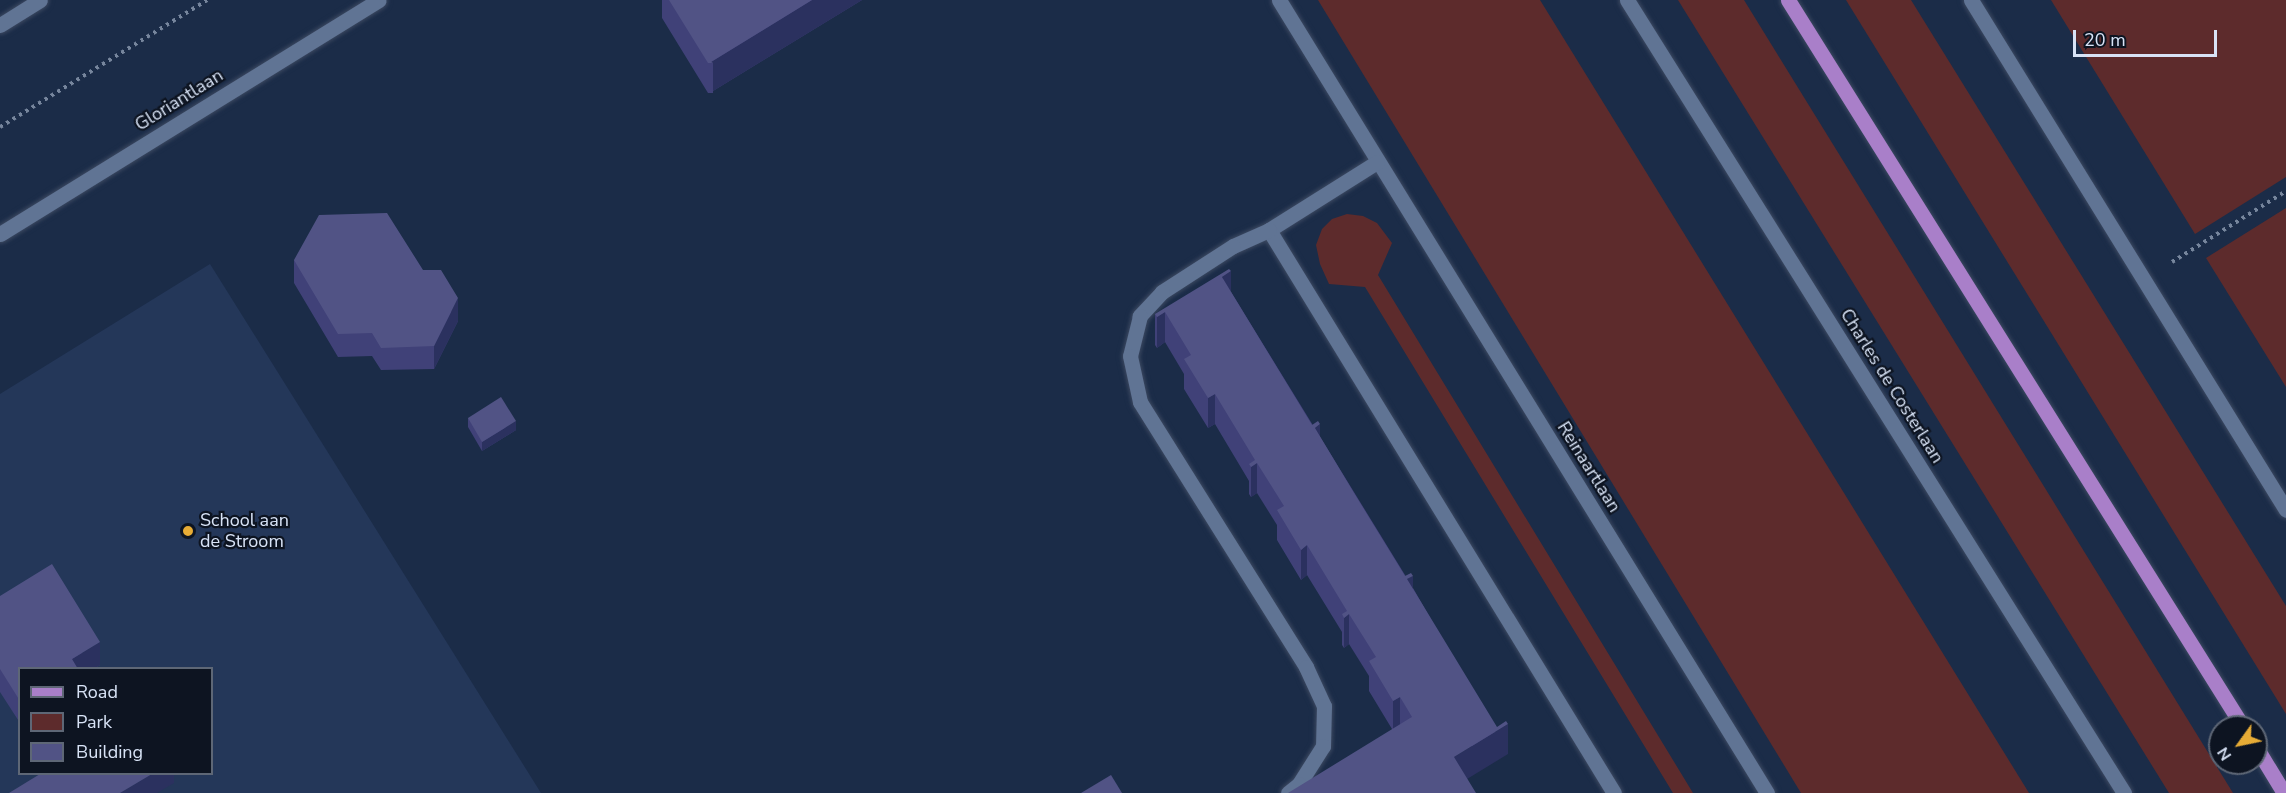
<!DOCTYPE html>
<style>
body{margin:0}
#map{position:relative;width:2286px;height:793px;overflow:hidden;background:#1b2c48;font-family:"Nunito Sans",sans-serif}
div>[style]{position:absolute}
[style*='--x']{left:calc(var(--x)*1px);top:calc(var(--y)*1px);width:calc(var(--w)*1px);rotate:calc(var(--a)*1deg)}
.built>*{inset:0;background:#243759}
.green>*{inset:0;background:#5d2b2c}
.path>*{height:4px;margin-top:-2px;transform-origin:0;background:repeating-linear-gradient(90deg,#77869d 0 3px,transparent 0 7.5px)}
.roads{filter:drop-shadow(0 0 2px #3c4961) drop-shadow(0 0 2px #3c4961)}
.minor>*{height:15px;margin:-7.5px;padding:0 7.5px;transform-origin:7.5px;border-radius:7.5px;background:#607494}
.major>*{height:15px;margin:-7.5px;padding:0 7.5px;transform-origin:7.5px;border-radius:7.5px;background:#a97fc9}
.wall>*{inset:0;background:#404178}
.shaded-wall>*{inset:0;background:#2b315f}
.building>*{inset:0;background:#515385}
.dots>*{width:16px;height:16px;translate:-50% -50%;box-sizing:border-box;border:3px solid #0d1421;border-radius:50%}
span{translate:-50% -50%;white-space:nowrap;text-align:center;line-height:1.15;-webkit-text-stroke:4.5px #0d1421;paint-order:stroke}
.street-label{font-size:18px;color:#d8e3f6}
.poi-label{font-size:18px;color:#d8e3f6}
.left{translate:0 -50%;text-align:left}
.legend{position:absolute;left:18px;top:667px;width:195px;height:108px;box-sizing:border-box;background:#0d1421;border:2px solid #5e6776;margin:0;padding:8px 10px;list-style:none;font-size:18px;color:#d8e3f6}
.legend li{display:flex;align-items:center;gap:12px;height:30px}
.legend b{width:30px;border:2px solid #5e6776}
.north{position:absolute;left:2208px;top:715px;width:60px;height:60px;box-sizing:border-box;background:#0d1421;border:2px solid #5e6776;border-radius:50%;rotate:237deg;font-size:16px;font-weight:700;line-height:24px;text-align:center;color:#d8e3f6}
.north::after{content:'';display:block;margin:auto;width:21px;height:27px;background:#e7ac36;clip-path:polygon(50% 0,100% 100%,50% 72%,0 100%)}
.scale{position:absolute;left:2073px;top:30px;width:144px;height:27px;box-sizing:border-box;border:3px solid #d8e3f6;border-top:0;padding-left:8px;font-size:18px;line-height:21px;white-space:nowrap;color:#d8e3f6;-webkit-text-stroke:4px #0d1421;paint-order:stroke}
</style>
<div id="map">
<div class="built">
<div style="clip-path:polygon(evenodd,210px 264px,541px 793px,0 793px,0 394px,210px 264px,20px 668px,212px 668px,212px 774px,20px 774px,20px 668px)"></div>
</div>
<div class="green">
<div style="clip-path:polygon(1318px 0,1540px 0,2029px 793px,1801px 793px)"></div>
<div style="clip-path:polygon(1678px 0,1744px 0,2233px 793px,2169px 793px)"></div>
<div style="clip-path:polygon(1846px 0,1911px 0,2286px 606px,2286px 714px)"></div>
<div style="clip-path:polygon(2051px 0,2286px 0,2286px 177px,2195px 234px)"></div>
<div style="clip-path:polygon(2286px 208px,2286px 387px,2206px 258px)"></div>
<div style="clip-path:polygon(1347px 214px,1363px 216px,1377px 223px,1392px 243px,1378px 275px,1693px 793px,1673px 793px,1365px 287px,1329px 284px,1320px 264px,1316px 245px,1322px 229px,1332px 219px)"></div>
</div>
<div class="path">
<div style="--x:0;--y:127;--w:243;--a:-31.5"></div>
<div style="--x:2172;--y:262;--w:134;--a:-31.9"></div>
</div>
<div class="roads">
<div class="minor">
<div style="--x:1279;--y:0;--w:931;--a:58.39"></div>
<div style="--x:1627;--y:0;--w:936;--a:57.92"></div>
<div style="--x:1971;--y:0;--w:599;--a:58.3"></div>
<div style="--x:0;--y:25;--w:47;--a:-32"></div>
<div style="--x:1377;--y:162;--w:128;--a:147.8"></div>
<div style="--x:1269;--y:230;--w:660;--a:58.5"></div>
<div style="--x:1269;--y:230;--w:39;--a:156"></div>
<div style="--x:1233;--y:246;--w:85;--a:147.1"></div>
<div style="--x:1162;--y:292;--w:33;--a:133"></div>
<div style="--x:1140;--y:316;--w:41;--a:104"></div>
<div style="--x:1130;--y:356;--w:47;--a:77.7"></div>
<div style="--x:1140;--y:402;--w:313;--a:57.9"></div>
<div style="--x:1306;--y:667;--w:43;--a:65.2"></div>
<div style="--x:1324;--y:706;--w:40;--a:91.4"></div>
<div style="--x:1323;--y:746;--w:45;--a:122.3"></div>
<div style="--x:1299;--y:784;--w:14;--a:141"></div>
<div style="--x:0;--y:234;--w:445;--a:-31.7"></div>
</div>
<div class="major">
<div style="--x:1788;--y:0;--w:858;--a:57.96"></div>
<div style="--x:2256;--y:747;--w:54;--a:58.7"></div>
</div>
</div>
<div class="wall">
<div style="clip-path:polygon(662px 0,862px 0,713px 91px,713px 93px,708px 93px,662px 18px)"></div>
<div style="clip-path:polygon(294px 260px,423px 270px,458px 321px,434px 369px,381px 370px,372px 356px,338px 357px,294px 283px)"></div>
<div style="clip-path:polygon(1231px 292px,1413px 588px,1508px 754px,1392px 729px,1369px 691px,1369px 676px,1349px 644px,1344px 648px,1342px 645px,1342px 632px,1307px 575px,1301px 580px,1277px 540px,1277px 525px,1257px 493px,1251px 497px,1249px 494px,1249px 481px,1215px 424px,1208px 428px,1184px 389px,1184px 374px,1165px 342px,1157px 348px,1155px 345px,1155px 314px)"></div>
<div style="clip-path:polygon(468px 418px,516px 430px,482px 451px,468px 427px)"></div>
<div style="clip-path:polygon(0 596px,100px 665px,94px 669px,20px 669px,20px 723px,0 692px)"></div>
</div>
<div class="shaded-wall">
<div style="clip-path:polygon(812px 0,862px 0,713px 91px,713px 63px,711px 62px)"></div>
<div style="clip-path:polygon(1231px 271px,1231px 301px,1222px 277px)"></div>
<div style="clip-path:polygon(458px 298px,458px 321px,434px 369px,434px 346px)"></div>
<div style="clip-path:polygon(1165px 312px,1165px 342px,1157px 348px,1157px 317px)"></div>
<div style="clip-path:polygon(1215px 394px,1215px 424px,1208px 428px,1208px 398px)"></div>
<div style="clip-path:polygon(516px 421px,516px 430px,482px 451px,482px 442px)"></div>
<div style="clip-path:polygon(1320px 424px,1320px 455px,1315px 428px)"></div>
<div style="clip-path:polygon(1257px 463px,1257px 493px,1251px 497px,1251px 467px)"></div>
<div style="clip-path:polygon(1307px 545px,1307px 575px,1301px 580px,1301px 550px)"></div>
<div style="clip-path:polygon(1413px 576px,1413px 606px,1407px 579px)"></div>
<div style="clip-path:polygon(1349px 614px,1349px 644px,1344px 648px,1344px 618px)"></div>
<div style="clip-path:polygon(100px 642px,100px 665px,94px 669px,72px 669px,72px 659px)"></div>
<div style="clip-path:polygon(1400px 697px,1400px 727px,1393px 731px,1393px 701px)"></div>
<div style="clip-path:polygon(1508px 724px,1508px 754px,1454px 787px,1454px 757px)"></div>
<div style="clip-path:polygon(152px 774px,174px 774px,174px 783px,157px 793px,120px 793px)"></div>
</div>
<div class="building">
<div style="clip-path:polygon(669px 0,812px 0,711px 62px,713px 63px,708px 63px)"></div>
<div style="clip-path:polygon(387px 213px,423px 270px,441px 270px,458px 298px,434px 346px,381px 348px,372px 333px,338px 334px,294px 260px,319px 215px)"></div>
<div style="clip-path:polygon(1229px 269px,1231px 271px,1222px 277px,1312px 425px,1318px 421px,1320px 424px,1315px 428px,1354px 493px,1405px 576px,1411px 573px,1413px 576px,1407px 579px,1497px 727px,1506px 721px,1508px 724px,1454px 757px,1476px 793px,1288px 793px,1412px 717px,1400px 697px,1393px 701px,1369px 661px,1376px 657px,1349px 614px,1344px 618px,1342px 614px,1347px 611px,1307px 545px,1301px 550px,1277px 510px,1284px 506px,1257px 463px,1251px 467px,1249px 464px,1255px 460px,1215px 394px,1208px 398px,1184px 359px,1191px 355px,1165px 312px,1157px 317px,1155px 314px)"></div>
<div style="clip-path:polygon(501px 397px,516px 421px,482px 442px,468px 418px)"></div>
<div style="clip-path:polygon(52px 564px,100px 642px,72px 659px,78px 669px,20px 669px,20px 701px,0 669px,0 596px)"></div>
<div style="clip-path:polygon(40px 774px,152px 774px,120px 793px,9px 793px)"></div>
<div style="clip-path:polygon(1111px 775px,1122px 793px,1081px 793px)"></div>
</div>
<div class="dots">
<div style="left:188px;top:531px;background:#e7ac36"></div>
</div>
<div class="street-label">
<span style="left:179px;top:100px;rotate:-32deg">Gloriantlaan</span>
<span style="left:1892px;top:386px;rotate:58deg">Charles de Costerlaan</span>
<span style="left:1589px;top:467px;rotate:58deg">Reinaartlaan</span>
</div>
<div class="poi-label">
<span class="left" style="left:200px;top:531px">School aan<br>de Stroom</span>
</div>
<ul class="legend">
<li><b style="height:8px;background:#a97fc9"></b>Road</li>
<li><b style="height:16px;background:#5d2b2c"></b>Park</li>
<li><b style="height:16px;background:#515385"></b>Building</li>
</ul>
<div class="north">N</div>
<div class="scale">20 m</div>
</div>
